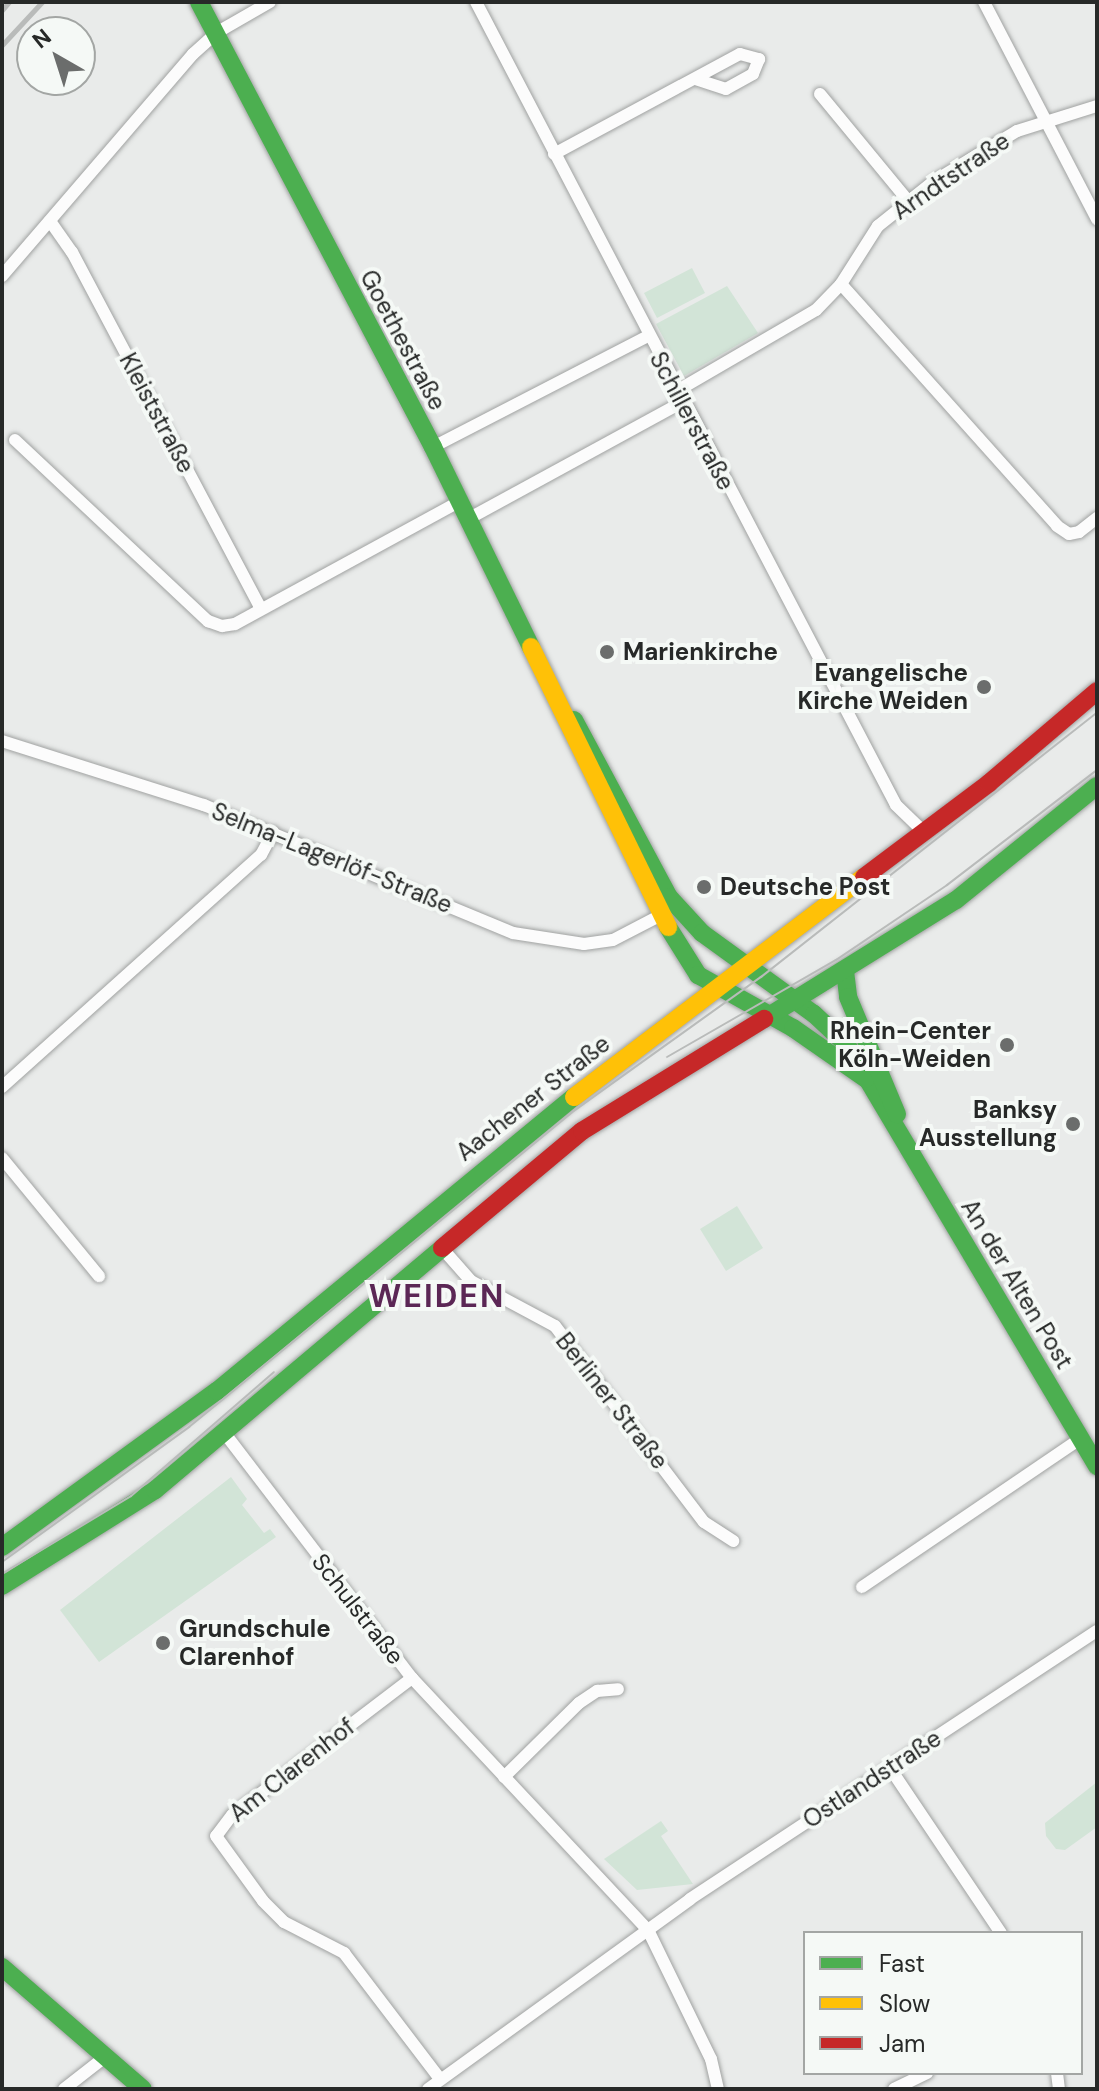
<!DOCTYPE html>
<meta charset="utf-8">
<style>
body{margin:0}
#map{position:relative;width:1099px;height:2091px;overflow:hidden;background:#e9ebea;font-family:"DM Sans",sans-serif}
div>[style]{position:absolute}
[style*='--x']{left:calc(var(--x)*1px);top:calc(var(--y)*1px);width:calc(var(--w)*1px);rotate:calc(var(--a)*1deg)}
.green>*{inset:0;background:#d2e4d7}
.roads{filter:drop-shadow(0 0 2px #a0a2a1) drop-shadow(0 0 2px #a0a2a1)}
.street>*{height:12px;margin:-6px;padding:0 6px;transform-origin:6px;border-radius:6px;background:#fcfcfc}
.fast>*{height:18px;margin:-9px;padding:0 9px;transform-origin:9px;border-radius:9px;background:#4caf50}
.slow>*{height:18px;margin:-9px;padding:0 9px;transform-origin:9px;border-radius:9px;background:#ffc107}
.jam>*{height:18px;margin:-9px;padding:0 9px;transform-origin:9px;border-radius:9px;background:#c62828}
.tram>*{height:2px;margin:-1px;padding:0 1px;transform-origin:1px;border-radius:1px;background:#b9bbba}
.rail>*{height:5px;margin:-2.5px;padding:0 2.5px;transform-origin:2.5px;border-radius:2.5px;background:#b9bbba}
.dots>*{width:22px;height:22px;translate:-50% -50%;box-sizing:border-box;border:4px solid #f5f9f6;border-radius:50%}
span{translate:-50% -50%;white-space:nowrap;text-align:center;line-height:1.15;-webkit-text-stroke:8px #f5f9f6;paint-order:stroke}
.street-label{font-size:24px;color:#272928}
.poi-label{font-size:24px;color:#272928;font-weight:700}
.left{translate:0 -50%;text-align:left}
.right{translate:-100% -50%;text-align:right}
.district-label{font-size:32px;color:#5b2755;font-weight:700;letter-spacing:2px}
.frame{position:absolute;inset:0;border:4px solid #272928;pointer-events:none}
.legend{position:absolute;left:803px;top:1931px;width:280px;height:144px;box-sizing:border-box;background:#f5f9f6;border:2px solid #a3a6a4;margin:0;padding:10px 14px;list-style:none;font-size:24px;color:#272928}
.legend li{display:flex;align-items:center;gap:16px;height:40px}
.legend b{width:40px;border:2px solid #a3a6a4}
.north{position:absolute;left:16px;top:16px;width:80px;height:80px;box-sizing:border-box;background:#f5f9f6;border:2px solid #a3a6a4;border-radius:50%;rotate:321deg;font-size:22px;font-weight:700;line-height:32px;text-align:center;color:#272928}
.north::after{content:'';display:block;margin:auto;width:28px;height:36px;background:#6b6d6c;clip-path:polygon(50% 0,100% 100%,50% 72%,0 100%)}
</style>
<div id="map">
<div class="green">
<div style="clip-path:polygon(692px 268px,705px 293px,657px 318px,644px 293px)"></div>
<div style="clip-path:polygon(727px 286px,758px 333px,684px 376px,656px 324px)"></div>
<div style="clip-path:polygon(737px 1206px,763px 1248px,726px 1271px,700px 1229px)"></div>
<div style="clip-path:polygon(231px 1477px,247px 1499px,242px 1505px,264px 1533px,270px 1529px,276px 1537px,99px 1662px,60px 1610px)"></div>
<div style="clip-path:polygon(1097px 1782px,1097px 1827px,1065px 1850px,1056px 1849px,1046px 1836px,1045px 1823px)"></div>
<div style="clip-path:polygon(661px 1821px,668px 1831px,661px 1836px,693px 1884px,637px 1890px,604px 1859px)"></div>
</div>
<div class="roads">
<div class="street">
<div style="--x:476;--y:2;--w:906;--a:62.39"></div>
<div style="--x:896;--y:805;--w:37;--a:44"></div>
<div style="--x:984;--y:2;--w:245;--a:62.5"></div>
<div style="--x:820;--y:94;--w:140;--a:50.5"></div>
<div style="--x:554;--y:154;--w:211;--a:-28.3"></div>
<div style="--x:740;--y:54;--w:20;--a:15"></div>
<div style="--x:759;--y:59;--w:16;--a:112"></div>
<div style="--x:753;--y:74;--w:31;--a:151"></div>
<div style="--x:726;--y:89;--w:32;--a:-162"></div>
<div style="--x:50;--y:221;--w:38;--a:55"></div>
<div style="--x:72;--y:252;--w:404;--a:62.1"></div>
<div style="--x:2;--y:276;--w:293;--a:-49.3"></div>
<div style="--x:193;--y:54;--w:31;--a:-42"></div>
<div style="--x:216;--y:33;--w:62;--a:-29.9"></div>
<div style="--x:841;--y:284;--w:324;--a:48.2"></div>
<div style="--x:1057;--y:526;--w:14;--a:34"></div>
<div style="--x:1069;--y:534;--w:10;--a:-11"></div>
<div style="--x:1079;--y:532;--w:23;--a:-38"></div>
<div style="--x:675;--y:392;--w:163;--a:-30.2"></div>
<div style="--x:816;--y:310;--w:36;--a:-46"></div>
<div style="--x:841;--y:284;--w:69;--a:-57.5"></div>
<div style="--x:878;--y:226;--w:70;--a:-38.7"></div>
<div style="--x:933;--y:182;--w:98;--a:-31.3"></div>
<div style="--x:1017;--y:131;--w:84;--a:-17.4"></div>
<div style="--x:15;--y:440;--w:265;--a:43.2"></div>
<div style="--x:208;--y:621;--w:15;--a:20"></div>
<div style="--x:222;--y:626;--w:13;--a:-9"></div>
<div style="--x:235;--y:624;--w:255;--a:-28.6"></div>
<div style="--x:433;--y:447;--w:242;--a:-27.3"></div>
<div style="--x:468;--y:519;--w:243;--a:-28.6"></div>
<div style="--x:2;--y:741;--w:212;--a:17.6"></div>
<div style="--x:204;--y:805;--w:334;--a:22.5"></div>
<div style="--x:513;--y:933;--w:72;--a:8.8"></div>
<div style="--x:584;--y:944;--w:29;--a:-8"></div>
<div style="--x:613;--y:940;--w:54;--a:-27.5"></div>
<div style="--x:2;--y:1087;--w:348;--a:-41.9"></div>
<div style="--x:261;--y:855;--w:26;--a:-62"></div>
<div style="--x:2;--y:1158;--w:153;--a:50.6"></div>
<div style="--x:441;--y:1247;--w:45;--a:48.6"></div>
<div style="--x:471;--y:1281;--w:95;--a:28.2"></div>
<div style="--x:555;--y:1326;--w:246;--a:52.8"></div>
<div style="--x:704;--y:1522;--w:35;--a:33"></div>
<div style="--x:223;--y:1431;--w:311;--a:52.6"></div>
<div style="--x:412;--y:1678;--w:345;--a:46.9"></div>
<div style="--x:648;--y:1930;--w:144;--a:64"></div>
<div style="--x:711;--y:2059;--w:31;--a:77"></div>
<div style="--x:862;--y:1587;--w:265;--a:-34.2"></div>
<div style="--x:412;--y:1678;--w:226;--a:142.7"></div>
<div style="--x:232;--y:1815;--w:26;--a:127"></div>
<div style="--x:216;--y:1836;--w:80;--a:54.1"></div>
<div style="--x:263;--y:1901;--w:30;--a:45"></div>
<div style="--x:284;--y:1922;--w:68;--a:27.3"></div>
<div style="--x:344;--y:1953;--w:158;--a:52.7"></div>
<div style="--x:890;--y:1768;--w:199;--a:56.1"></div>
<div style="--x:504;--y:1777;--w:105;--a:-44.6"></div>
<div style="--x:579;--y:1703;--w:22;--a:-34"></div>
<div style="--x:597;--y:1691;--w:21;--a:-5"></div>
<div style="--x:1057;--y:2073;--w:16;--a:83"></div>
<div style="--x:64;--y:2089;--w:52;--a:-38"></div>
<div style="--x:428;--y:2089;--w:324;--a:-35.9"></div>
<div style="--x:690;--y:1899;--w:487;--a:-33.4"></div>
<div style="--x:894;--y:2089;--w:37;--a:-26"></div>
</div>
<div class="fast">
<div style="--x:199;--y:2;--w:503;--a:62.26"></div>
<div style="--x:433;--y:447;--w:223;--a:63.9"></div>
<div style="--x:574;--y:720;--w:201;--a:61.8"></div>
<div style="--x:669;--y:897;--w:49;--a:47.5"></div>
<div style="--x:702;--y:933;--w:138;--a:35.9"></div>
<div style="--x:814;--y:1014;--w:45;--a:43.2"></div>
<div style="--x:847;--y:1045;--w:490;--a:59.3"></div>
<div style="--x:668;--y:927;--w:57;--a:58"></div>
<div style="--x:698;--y:975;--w:109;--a:29.2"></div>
<div style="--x:793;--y:1028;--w:89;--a:34.9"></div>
<div style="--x:845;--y:971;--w:26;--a:83"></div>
<div style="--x:848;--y:997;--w:127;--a:67.3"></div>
<div style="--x:764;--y:1019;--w:226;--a:-31.8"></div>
<div style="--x:956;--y:900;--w:181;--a:-39"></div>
<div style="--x:2;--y:1547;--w:266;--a:-36"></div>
<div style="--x:217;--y:1391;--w:462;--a:-39.5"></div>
<div style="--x:2;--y:1586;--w:181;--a:-32.1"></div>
<div style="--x:155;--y:1490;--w:375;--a:-40.1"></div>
<div style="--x:2;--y:1967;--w:186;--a:40.9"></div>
</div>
<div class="slow">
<div style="--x:531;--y:647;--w:312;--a:63.9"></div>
<div style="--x:574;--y:1097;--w:364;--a:-37.2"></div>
</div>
<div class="jam">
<div style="--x:864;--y:877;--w:156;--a:-36.9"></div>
<div style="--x:989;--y:783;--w:142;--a:-40.4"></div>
<div style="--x:442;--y:1248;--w:182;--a:-39.9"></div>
<div style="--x:582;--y:1131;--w:214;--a:-31.6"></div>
</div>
</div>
<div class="tram">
<div style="--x:667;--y:1057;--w:195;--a:-29.9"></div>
<div style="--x:836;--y:960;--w:134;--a:-34"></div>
<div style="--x:947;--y:885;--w:189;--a:-37.5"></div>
<div style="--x:2;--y:1562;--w:231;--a:-35.8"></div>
<div style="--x:189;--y:1427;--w:499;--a:-39.4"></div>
<div style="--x:575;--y:1110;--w:229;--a:-35.6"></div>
<div style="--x:761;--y:977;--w:427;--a:-38.2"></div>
<div style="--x:5;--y:1572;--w:147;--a:-31.1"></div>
<div style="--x:131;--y:1496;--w:189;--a:-40.9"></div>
</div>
<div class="rail">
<div style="--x:2;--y:10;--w:11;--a:-49"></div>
<div style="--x:2;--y:45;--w:59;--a:-47.1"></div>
</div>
<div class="dots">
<div style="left:607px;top:652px;background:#6b6d6c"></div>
<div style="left:984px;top:687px;background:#6b6d6c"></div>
<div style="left:704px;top:887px;background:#6b6d6c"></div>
<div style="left:1007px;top:1045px;background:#6b6d6c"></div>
<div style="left:1073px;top:1124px;background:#6b6d6c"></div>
<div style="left:163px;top:1643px;background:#6b6d6c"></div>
</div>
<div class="street-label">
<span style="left:951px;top:176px;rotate:-34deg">Arndtstraße</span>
<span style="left:403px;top:340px;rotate:62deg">Goethestraße</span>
<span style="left:157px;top:413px;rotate:62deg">Kleiststraße</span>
<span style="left:692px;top:421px;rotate:62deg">Schillerstraße</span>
<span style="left:332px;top:858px;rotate:22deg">Selma-Lagerlöf-Straße</span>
<span style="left:533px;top:1098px;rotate:-38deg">Aachener Straße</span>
<span style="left:1017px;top:1284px;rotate:59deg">An der Alten Post</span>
<span style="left:612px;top:1401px;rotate:52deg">Berliner Straße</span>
<span style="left:358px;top:1609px;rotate:52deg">Schulstraße</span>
<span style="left:292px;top:1770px;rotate:-38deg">Am Clarenhof</span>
<span style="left:872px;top:1779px;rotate:-33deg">Ostlandstraße</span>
</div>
<div class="poi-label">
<span class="left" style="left:623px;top:652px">Marienkirche</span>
<span class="right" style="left:968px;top:687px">Evangelische<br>Kirche Weiden</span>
<span class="left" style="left:720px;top:887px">Deutsche Post</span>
<span class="right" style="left:991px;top:1045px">Rhein-Center<br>Köln-Weiden</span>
<span class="right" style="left:1057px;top:1124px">Banksy<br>Ausstellung</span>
<span class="left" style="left:179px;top:1643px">Grundschule<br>Clarenhof</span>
</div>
<div class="district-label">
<span style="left:437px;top:1296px">WEIDEN</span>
</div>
<div class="frame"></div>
<ul class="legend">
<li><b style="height:10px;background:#4caf50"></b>Fast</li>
<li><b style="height:10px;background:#ffc107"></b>Slow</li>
<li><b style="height:10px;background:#c62828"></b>Jam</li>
</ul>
<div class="north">N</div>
</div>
